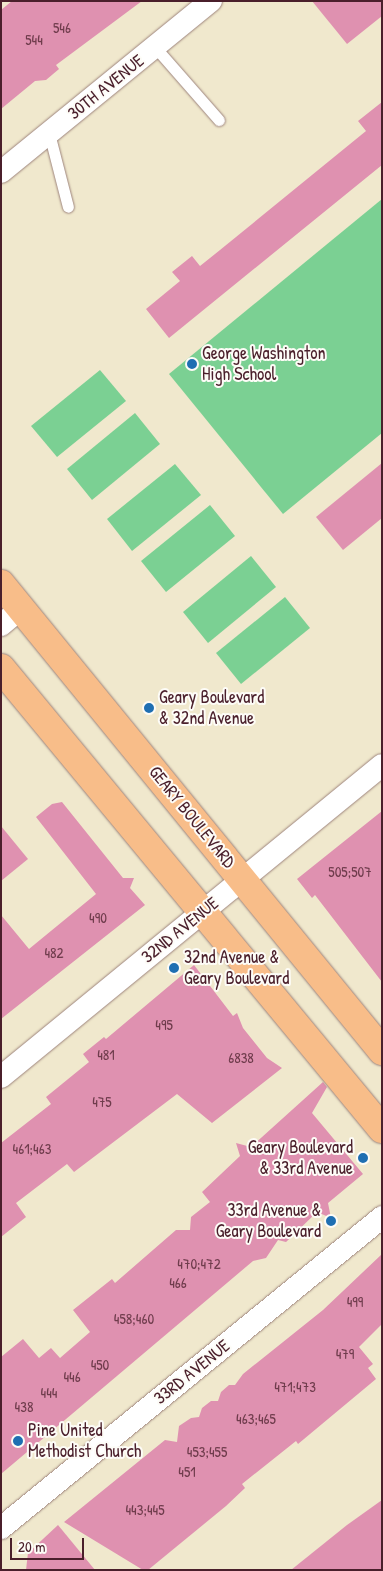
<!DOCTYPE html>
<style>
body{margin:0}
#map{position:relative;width:383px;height:1571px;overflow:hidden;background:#f0e8cd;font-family:"Patrick Hand",sans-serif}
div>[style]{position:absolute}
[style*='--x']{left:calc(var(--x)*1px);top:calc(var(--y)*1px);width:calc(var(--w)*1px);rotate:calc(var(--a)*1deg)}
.green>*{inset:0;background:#7bd093}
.building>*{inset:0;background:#df91b0}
.roads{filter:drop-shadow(0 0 1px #9d847c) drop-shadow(0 0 1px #9d847c)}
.lane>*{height:11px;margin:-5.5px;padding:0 5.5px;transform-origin:5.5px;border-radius:5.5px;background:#fff}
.street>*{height:22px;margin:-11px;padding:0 11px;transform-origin:11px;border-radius:11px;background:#fff}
.primary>*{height:28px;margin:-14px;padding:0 14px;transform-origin:14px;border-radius:14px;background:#f8bd89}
.dots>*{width:14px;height:14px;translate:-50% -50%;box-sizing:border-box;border:2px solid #fdfcf7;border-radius:50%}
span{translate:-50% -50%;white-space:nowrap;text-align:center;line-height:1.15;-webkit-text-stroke:4px #fdfcf7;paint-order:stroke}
.number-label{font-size:15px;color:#6f3c4c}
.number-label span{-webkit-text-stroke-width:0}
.street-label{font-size:18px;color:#4a1f2b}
.poi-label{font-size:18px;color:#4a1f2b}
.left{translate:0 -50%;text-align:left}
.right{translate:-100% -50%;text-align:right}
.frame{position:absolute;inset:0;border:2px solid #4a1f2b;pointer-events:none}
.scale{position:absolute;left:10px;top:1538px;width:74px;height:22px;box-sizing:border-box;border:2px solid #4a1f2b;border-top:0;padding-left:6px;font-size:15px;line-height:18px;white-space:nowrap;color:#4a1f2b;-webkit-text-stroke:4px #fdfcf7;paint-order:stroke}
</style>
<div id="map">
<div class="green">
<div style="clip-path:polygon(382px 199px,382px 433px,283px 514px,169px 374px)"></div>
<div style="clip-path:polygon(100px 370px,126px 401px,57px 457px,31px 426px)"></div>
<div style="clip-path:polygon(135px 413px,160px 444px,92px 500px,67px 469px)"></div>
<div style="clip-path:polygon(175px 464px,201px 495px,132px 551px,107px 519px)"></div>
<div style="clip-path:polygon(210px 505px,235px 536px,166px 592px,141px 561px)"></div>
<div style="clip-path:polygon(251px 556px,276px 587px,208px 643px,183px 612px)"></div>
<div style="clip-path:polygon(285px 597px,310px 628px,241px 684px,216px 653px)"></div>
</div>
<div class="building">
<div style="clip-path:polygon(12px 1px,142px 1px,56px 65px,59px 69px,46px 80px,35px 81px,1px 109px,1px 10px)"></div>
<div style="clip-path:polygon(312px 1px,382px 1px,382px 16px,347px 44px)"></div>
<div style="clip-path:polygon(382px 102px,382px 165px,169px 338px,146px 309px,180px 281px,172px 272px,192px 256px,200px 266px,220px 250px,366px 131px,358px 121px)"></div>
<div style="clip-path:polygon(382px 463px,382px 518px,343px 550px,316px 517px)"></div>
<div style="clip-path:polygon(62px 802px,123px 878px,134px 878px,130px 888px,145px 905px,1px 1019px,1px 915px,29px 949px,96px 894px,36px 817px,52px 804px)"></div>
<div style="clip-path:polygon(382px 811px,382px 982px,315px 895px,312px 898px,297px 879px)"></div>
<div style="clip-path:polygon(1px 826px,28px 859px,1px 881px)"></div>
<div style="clip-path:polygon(194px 965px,233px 1016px,237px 1013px,243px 1028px,267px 1058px,282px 1068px,212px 1123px,177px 1094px,74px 1172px,67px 1164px,16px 1203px,26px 1217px,1px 1237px,1px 1143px,51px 1104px,46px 1097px,89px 1062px,83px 1054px,104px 1037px,106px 1039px)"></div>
<div style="clip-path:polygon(323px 1082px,327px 1087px,312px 1113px,363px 1174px,328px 1203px,331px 1218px,317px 1212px,286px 1242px,278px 1240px,266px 1258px,253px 1261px,1px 1474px,1px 1357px,23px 1339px,39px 1358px,51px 1348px,60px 1358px,90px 1332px,73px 1310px,112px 1279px,115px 1283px,176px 1230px,190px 1230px,191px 1217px,210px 1202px,202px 1192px,240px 1156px,236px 1143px,251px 1147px)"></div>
<div style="clip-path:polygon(382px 1254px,382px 1324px,359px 1347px,373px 1364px,368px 1368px,376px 1379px,298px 1444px,296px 1441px,242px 1484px,245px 1488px,226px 1506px,148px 1570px,143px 1570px,64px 1522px,165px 1440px,177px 1442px,179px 1426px,191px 1418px,199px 1417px,202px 1408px,211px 1401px,218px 1401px,221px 1392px,229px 1385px,235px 1385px,243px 1374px,323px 1310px)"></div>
<div style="clip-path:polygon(382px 1500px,382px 1570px,291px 1570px,347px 1525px)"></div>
<div style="clip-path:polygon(58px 1525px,95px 1570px,26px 1570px,28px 1553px)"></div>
</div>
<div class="roads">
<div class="lane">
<div style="--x:155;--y:47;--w:97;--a:48.8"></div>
<div style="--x:49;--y:133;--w:76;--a:75.6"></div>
</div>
<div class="street">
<div style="--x:1;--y:172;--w:271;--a:-39.2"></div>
<div style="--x:1;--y:625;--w:26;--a:-40"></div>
<div style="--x:1;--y:1077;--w:492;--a:-39.3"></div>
<div style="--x:1;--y:1528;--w:492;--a:-39.2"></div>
</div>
<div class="primary">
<div style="--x:1;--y:584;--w:603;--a:50.79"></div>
<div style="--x:1;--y:668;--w:598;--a:50.43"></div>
</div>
</div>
<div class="dots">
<div style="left:192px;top:364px;background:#1f6fb2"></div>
<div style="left:149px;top:708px;background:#1f6fb2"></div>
<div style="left:174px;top:968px;background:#1f6fb2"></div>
<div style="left:363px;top:1158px;background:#1f6fb2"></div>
<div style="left:331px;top:1221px;background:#1f6fb2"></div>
<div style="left:18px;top:1441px;background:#1f6fb2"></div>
</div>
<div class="number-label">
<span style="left:62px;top:28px">546</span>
<span style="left:34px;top:40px">544</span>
<span style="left:350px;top:872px">505;507</span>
<span style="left:98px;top:918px">490</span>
<span style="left:54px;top:953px">482</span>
<span style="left:164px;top:1025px">495</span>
<span style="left:106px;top:1055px">481</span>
<span style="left:241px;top:1058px">6838</span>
<span style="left:102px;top:1102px">475</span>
<span style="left:32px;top:1149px">461;463</span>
<span style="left:199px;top:1264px">470;472</span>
<span style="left:178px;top:1283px">466</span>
<span style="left:355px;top:1302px">499</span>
<span style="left:134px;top:1319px">458;460</span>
<span style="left:345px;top:1354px">479</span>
<span style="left:100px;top:1365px">450</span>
<span style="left:72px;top:1377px">446</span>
<span style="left:295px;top:1387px">471;473</span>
<span style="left:49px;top:1393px">444</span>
<span style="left:24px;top:1407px">438</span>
<span style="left:256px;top:1419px">463;465</span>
<span style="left:207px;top:1452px">453;455</span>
<span style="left:187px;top:1472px">451</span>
<span style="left:145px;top:1510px">443;445</span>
</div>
<div class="street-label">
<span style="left:106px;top:87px;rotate:-39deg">30TH AVENUE</span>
<span style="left:192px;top:817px;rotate:51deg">GEARY BOULEVARD</span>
<span style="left:180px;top:930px;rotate:-39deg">32ND AVENUE</span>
<span style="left:192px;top:1372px;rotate:-39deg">33RD AVENUE</span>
</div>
<div class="poi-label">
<span class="left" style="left:202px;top:364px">George Washington<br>High School</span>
<span class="left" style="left:159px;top:708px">Geary Boulevard<br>&amp; 32nd Avenue</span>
<span class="left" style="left:184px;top:968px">32nd Avenue &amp;<br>Geary Boulevard</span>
<span class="right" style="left:353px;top:1158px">Geary Boulevard<br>&amp; 33rd Avenue</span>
<span class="right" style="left:321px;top:1221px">33rd Avenue &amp;<br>Geary Boulevard</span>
<span class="left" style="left:28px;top:1441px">Pine United<br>Methodist Church</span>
</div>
<div class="frame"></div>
<div class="scale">20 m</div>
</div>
